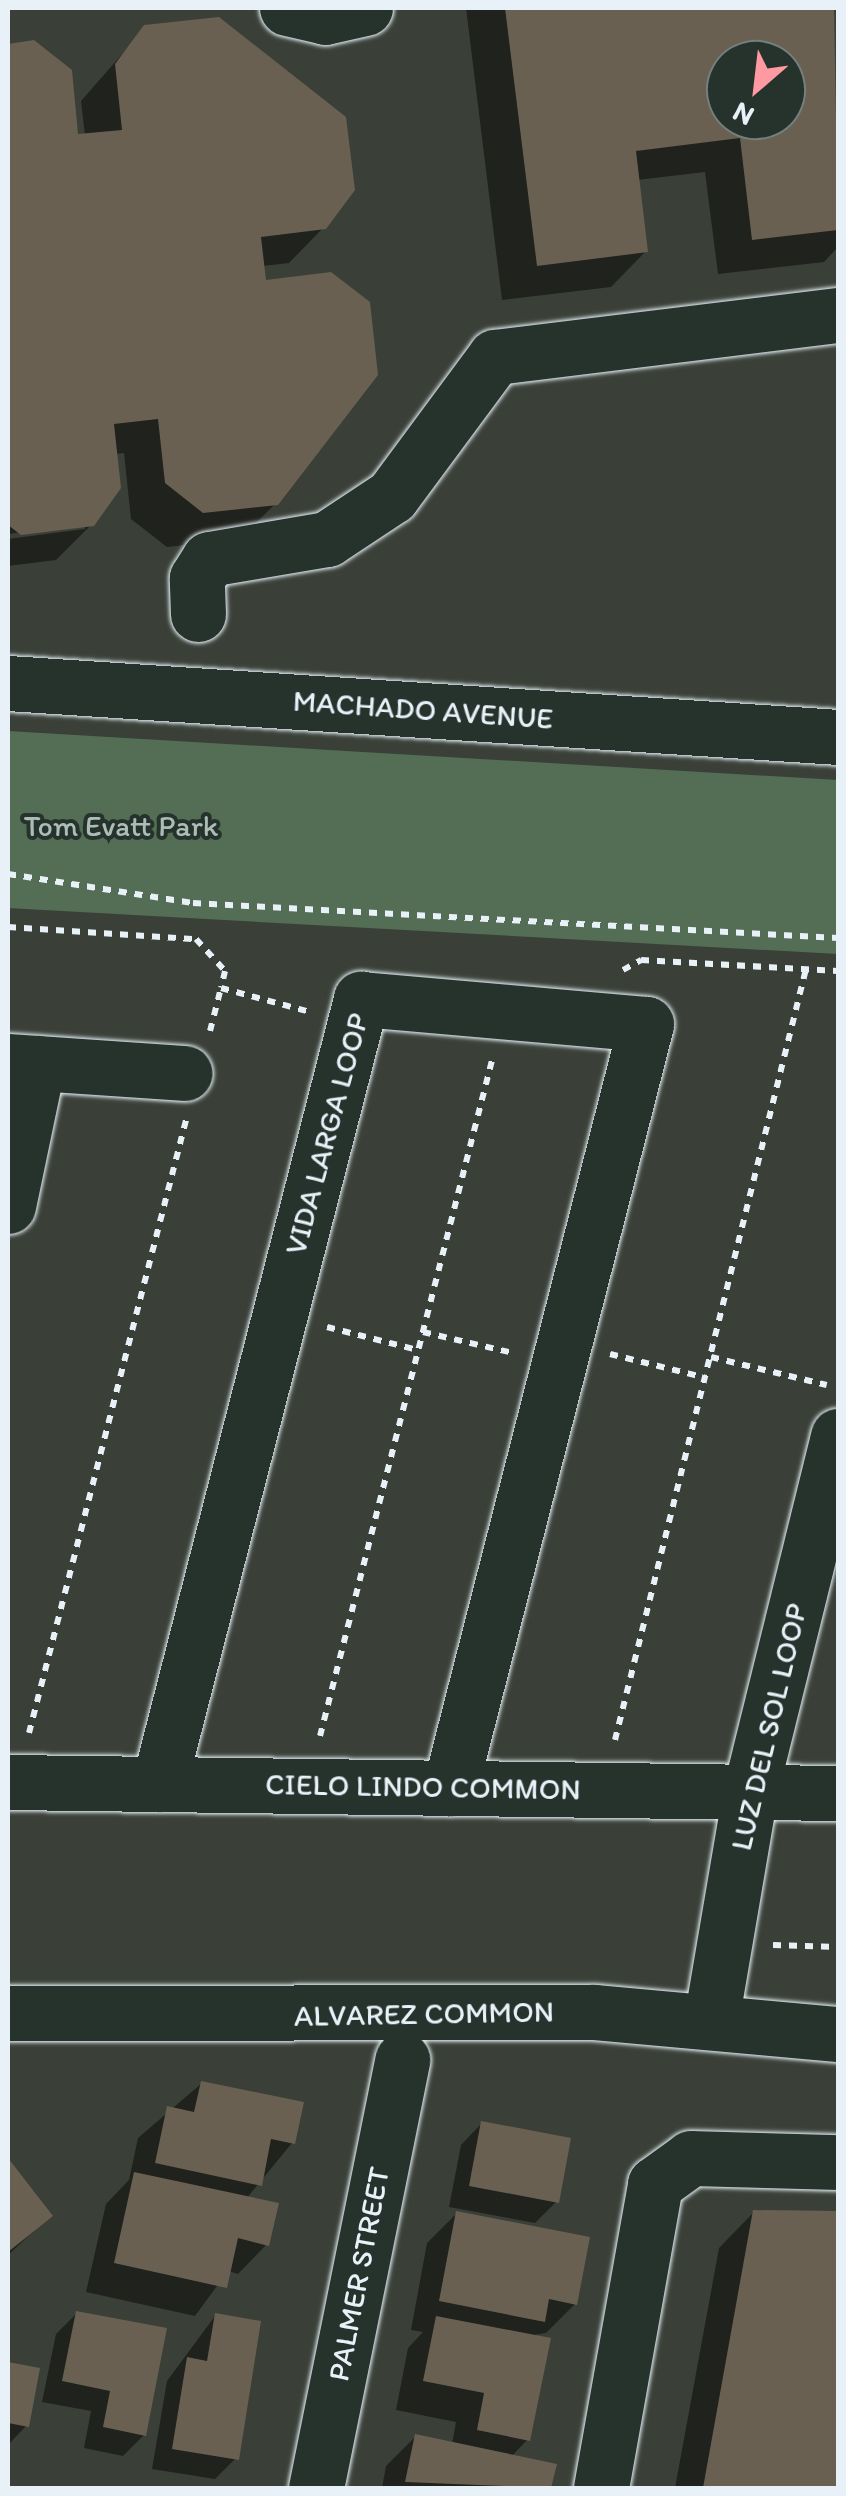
<!DOCTYPE html>
<style>
body{margin:0}
#map{position:relative;width:846px;height:2496px;overflow:hidden;background:#3a4038;font-family:Itim,sans-serif}
div>[style]{position:absolute}
[style*='--x']{left:calc(var(--x)*1px);top:calc(var(--y)*1px);width:calc(var(--w)*1px);rotate:calc(var(--a)*1deg)}
.green>*{inset:0;background:#536e55}
.shadow>*{inset:0;background:#0007}
.building>*{inset:0;background:#696052}
.path>*{height:6px;margin-top:-3px;transform-origin:0;background:repeating-linear-gradient(90deg,#e8f1f8 0 8px,transparent 0 16px)}
.roads{filter:drop-shadow(0 0 2px #e8f1f8) drop-shadow(0 0 2px #e8f1f8)}
.minor>*{height:55px;margin:-27.5px;padding:0 27.5px;transform-origin:27.5px;border-radius:27.5px;background:#26332d}
span{translate:-50% -50%;white-space:nowrap;text-align:center;line-height:1.15;-webkit-text-stroke:8px #26332d;paint-order:stroke}
.street-label{font-size:30px;color:#e8f1f8}
.park-label{font-size:30px;color:#acbdb7}
.frame{position:absolute;inset:0;border:10px solid #e8f1f8;pointer-events:none}
.north{position:absolute;left:706px;top:40px;width:100px;height:100px;box-sizing:border-box;background:#26332d;border:2px solid #747f7e;border-radius:50%;rotate:208deg;font-size:28px;font-weight:700;line-height:40px;text-align:center;color:#e8f1f8}
.north::after{content:'';display:block;margin:auto;width:35px;height:45px;background:#ff9aa2;clip-path:polygon(50% 0,100% 100%,50% 72%,0 100%)}
</style>
<div id="map">
<div class="green">
<div style="clip-path:polygon(8px 731px,838px 780px,838px 954px,8px 908px)"></div>
</div>
<div class="shadow">
<div style="clip-path:polygon(evenodd,466px 8px,832px 8px,838px 247px,824px 262px,718px 274px,705px 172px,637px 180px,646px 251px,611px 287px,502px 300px,466px 8px,726px 60px,786px 60px,786px 120px,726px 120px,726px 60px)"></div>
<div style="clip-path:polygon(evenodd,145px 28px,324px 227px,289px 263px,262px 266px,276px 503px,240px 539px,167px 547px,131px 519px,124px 453px,115px 454px,92px 524px,56px 560px,8px 566px,8px 46px,33px 43px,76px 137px,85px 136px,81px 101px,145px 28px,85px 524px,85px 529px,8px 539px,8px 534px,85px 524px)"></div>
<div style="clip-path:polygon(202px 2083px,292px 2143px,246px 2199px,267px 2244px,238px 2274px,228px 2271px,195px 2316px,86px 2292px,106px 2204px,129px 2180px,138px 2138px)"></div>
<div style="clip-path:polygon(482px 2123px,556px 2202px,535px 2223px,449px 2207px,461px 2145px)"></div>
<div style="clip-path:polygon(8px 2162px,50px 2216px,8px 2255px)"></div>
<div style="clip-path:polygon(754px 2212px,838px 2214px,838px 2488px,675px 2488px,719px 2248px)"></div>
<div style="clip-path:polygon(456px 2214px,575px 2304px,546px 2333px,527px 2336px,528px 2439px,511px 2457px,554px 2466px,549px 2488px,382px 2488px,386px 2466px,416px 2436px,452px 2444px,456px 2422px,396px 2410px,408px 2348px,423px 2332px,411px 2330px,427px 2243px)"></div>
<div style="clip-path:polygon(77px 2313px,144px 2435px,123px 2456px,84px 2448px,91px 2411px,42px 2402px,56px 2334px)"></div>
<div style="clip-path:polygon(215px 2316px,236px 2458px,215px 2479px,152px 2469px,167px 2381px)"></div>
<div style="clip-path:polygon(8px 2364px,37px 2370px,26px 2426px,8px 2445px)"></div>
</div>
<div class="building">
<div style="clip-path:polygon(evenodd,505px 8px,834px 8px,838px 230px,752px 240px,740px 138px,636px 151px,648px 252px,537px 266px,505px 8px,726px 60px,786px 60px,786px 120px,726px 120px,726px 60px)"></div>
<div style="clip-path:polygon(219px 17px,346px 117px,355px 190px,326px 229px,261px 237px,266px 280px,331px 272px,370px 302px,378px 375px,278px 505px,203px 513px,165px 483px,158px 419px,114px 424px,121px 488px,94px 526px,21px 535px,8px 525px,8px 44px,34px 40px,72px 70px,78px 134px,122px 130px,115px 64px,144px 25px)"></div>
<div style="clip-path:polygon(201px 2081px,304px 2102px,295px 2144px,271px 2139px,262px 2186px,155px 2163px,167px 2106px,194px 2112px)"></div>
<div style="clip-path:polygon(481px 2121px,571px 2138px,559px 2203px,469px 2186px)"></div>
<div style="clip-path:polygon(8px 2158px,53px 2216px,8px 2252px)"></div>
<div style="clip-path:polygon(134px 2172px,279px 2203px,269px 2246px,238px 2238px,227px 2288px,114px 2263px)"></div>
<div style="clip-path:polygon(753px 2210px,838px 2211px,838px 2488px,703px 2488px)"></div>
<div style="clip-path:polygon(456px 2211px,590px 2237px,577px 2305px,549px 2299px,545px 2322px,439px 2301px)"></div>
<div style="clip-path:polygon(76px 2311px,167px 2328px,146px 2436px,103px 2427px,110px 2391px,62px 2381px)"></div>
<div style="clip-path:polygon(215px 2313px,261px 2321px,239px 2460px,172px 2449px,187px 2357px,207px 2361px)"></div>
<div style="clip-path:polygon(436px 2316px,551px 2338px,530px 2441px,477px 2430px,484px 2393px,423px 2381px)"></div>
<div style="clip-path:polygon(8px 2362px,40px 2368px,29px 2427px,8px 2423px)"></div>
<div style="clip-path:polygon(415px 2434px,557px 2464px,551px 2488px,405px 2482px)"></div>
</div>
<div class="path">
<div style="--x:8;--y:874;--w:187;--a:8.9"></div>
<div style="--x:193;--y:903;--w:646;--a:3.11"></div>
<div style="--x:8;--y:927;--w:188;--a:3.7"></div>
<div style="--x:196;--y:939;--w:43;--a:47.8"></div>
<div style="--x:225;--y:971;--w:17;--a:103"></div>
<div style="--x:623;--y:970;--w:21;--a:-29"></div>
<div style="--x:641;--y:960;--w:197;--a:3.2"></div>
<div style="--x:210;--y:1031;--w:44;--a:-75.7"></div>
<div style="--x:221;--y:988;--w:89;--a:15"></div>
<div style="--x:327;--y:1327;--w:94;--a:14.2"></div>
<div style="--x:423;--y:1332;--w:92;--a:13.1"></div>
<div style="--x:610;--y:1354;--w:99;--a:14"></div>
<div style="--x:711;--y:1357;--w:119;--a:13.6"></div>
<div style="--x:29;--y:1733;--w:633;--a:-75.63"></div>
<div style="--x:320;--y:1736;--w:698;--a:-75.72"></div>
<div style="--x:615;--y:1740;--w:794;--a:-76.09"></div>
<div style="--x:773;--y:1945;--w:65;--a:1.8"></div>
</div>
<div class="roads">
<div class="minor">
<div style="--x:287;--y:8;--w:39;--a:13"></div>
<div style="--x:325;--y:17;--w:41;--a:-12.7"></div>
<div style="--x:198;--y:614;--w:36;--a:-92"></div>
<div style="--x:197;--y:578;--w:22;--a:-58"></div>
<div style="--x:209;--y:559;--w:120;--a:-9.6"></div>
<div style="--x:327;--y:539;--w:78;--a:-33.5"></div>
<div style="--x:392;--y:496;--w:173;--a:-53.5"></div>
<div style="--x:495;--y:357;--w:346;--a:-7"></div>
<div style="--x:8;--y:683;--w:832;--a:3.72"></div>
<div style="--x:8;--y:1061;--w:177;--a:3.9"></div>
<div style="--x:8;--y:1206;--w:146;--a:-78.2"></div>
<div style="--x:8;--y:1782;--w:830;--a:0.76"></div>
<div style="--x:159;--y:1784;--w:811;--a:-75.57"></div>
<div style="--x:361;--y:999;--w:286;--a:5"></div>
<div style="--x:646;--y:1024;--w:789;--a:104.39"></div>
<div style="--x:8;--y:2013;--w:586;--a:-0.1"></div>
<div style="--x:594;--y:2012;--w:245;--a:5.2"></div>
<div style="--x:711;--y:2021;--w:232;--a:-80.3"></div>
<div style="--x:750;--y:1792;--w:367;--a:-76.1"></div>
<div style="--x:316;--y:2488;--w:437;--a:-78.6"></div>
<div style="--x:601;--y:2488;--w:309;--a:-79.9"></div>
<div style="--x:655;--y:2184;--w:44;--a:-35.8"></div>
<div style="--x:691;--y:2158;--w:147;--a:1.6"></div>
</div>
</div>
<div class="street-label">
<span style="left:423px;top:710px;rotate:4deg">MACHADO AVENUE</span>
<span style="left:327px;top:1134px;rotate:-75deg">VIDA LARGA LOOP</span>
<span style="left:769px;top:1727px;rotate:-77deg">LUZ DEL SOL LOOP</span>
<span style="left:423px;top:1787px;rotate:1deg">CIELO LINDO COMMON</span>
<span style="left:424px;top:2014px;rotate:-1deg">ALVAREZ COMMON</span>
<span style="left:359px;top:2274px;rotate:-79deg">PALMER STREET</span>
</div>
<div class="park-label">
<span style="left:121px;top:826px">Tom Evatt Park</span>
</div>
<div class="frame"></div>
<div class="north">N</div>
</div>
